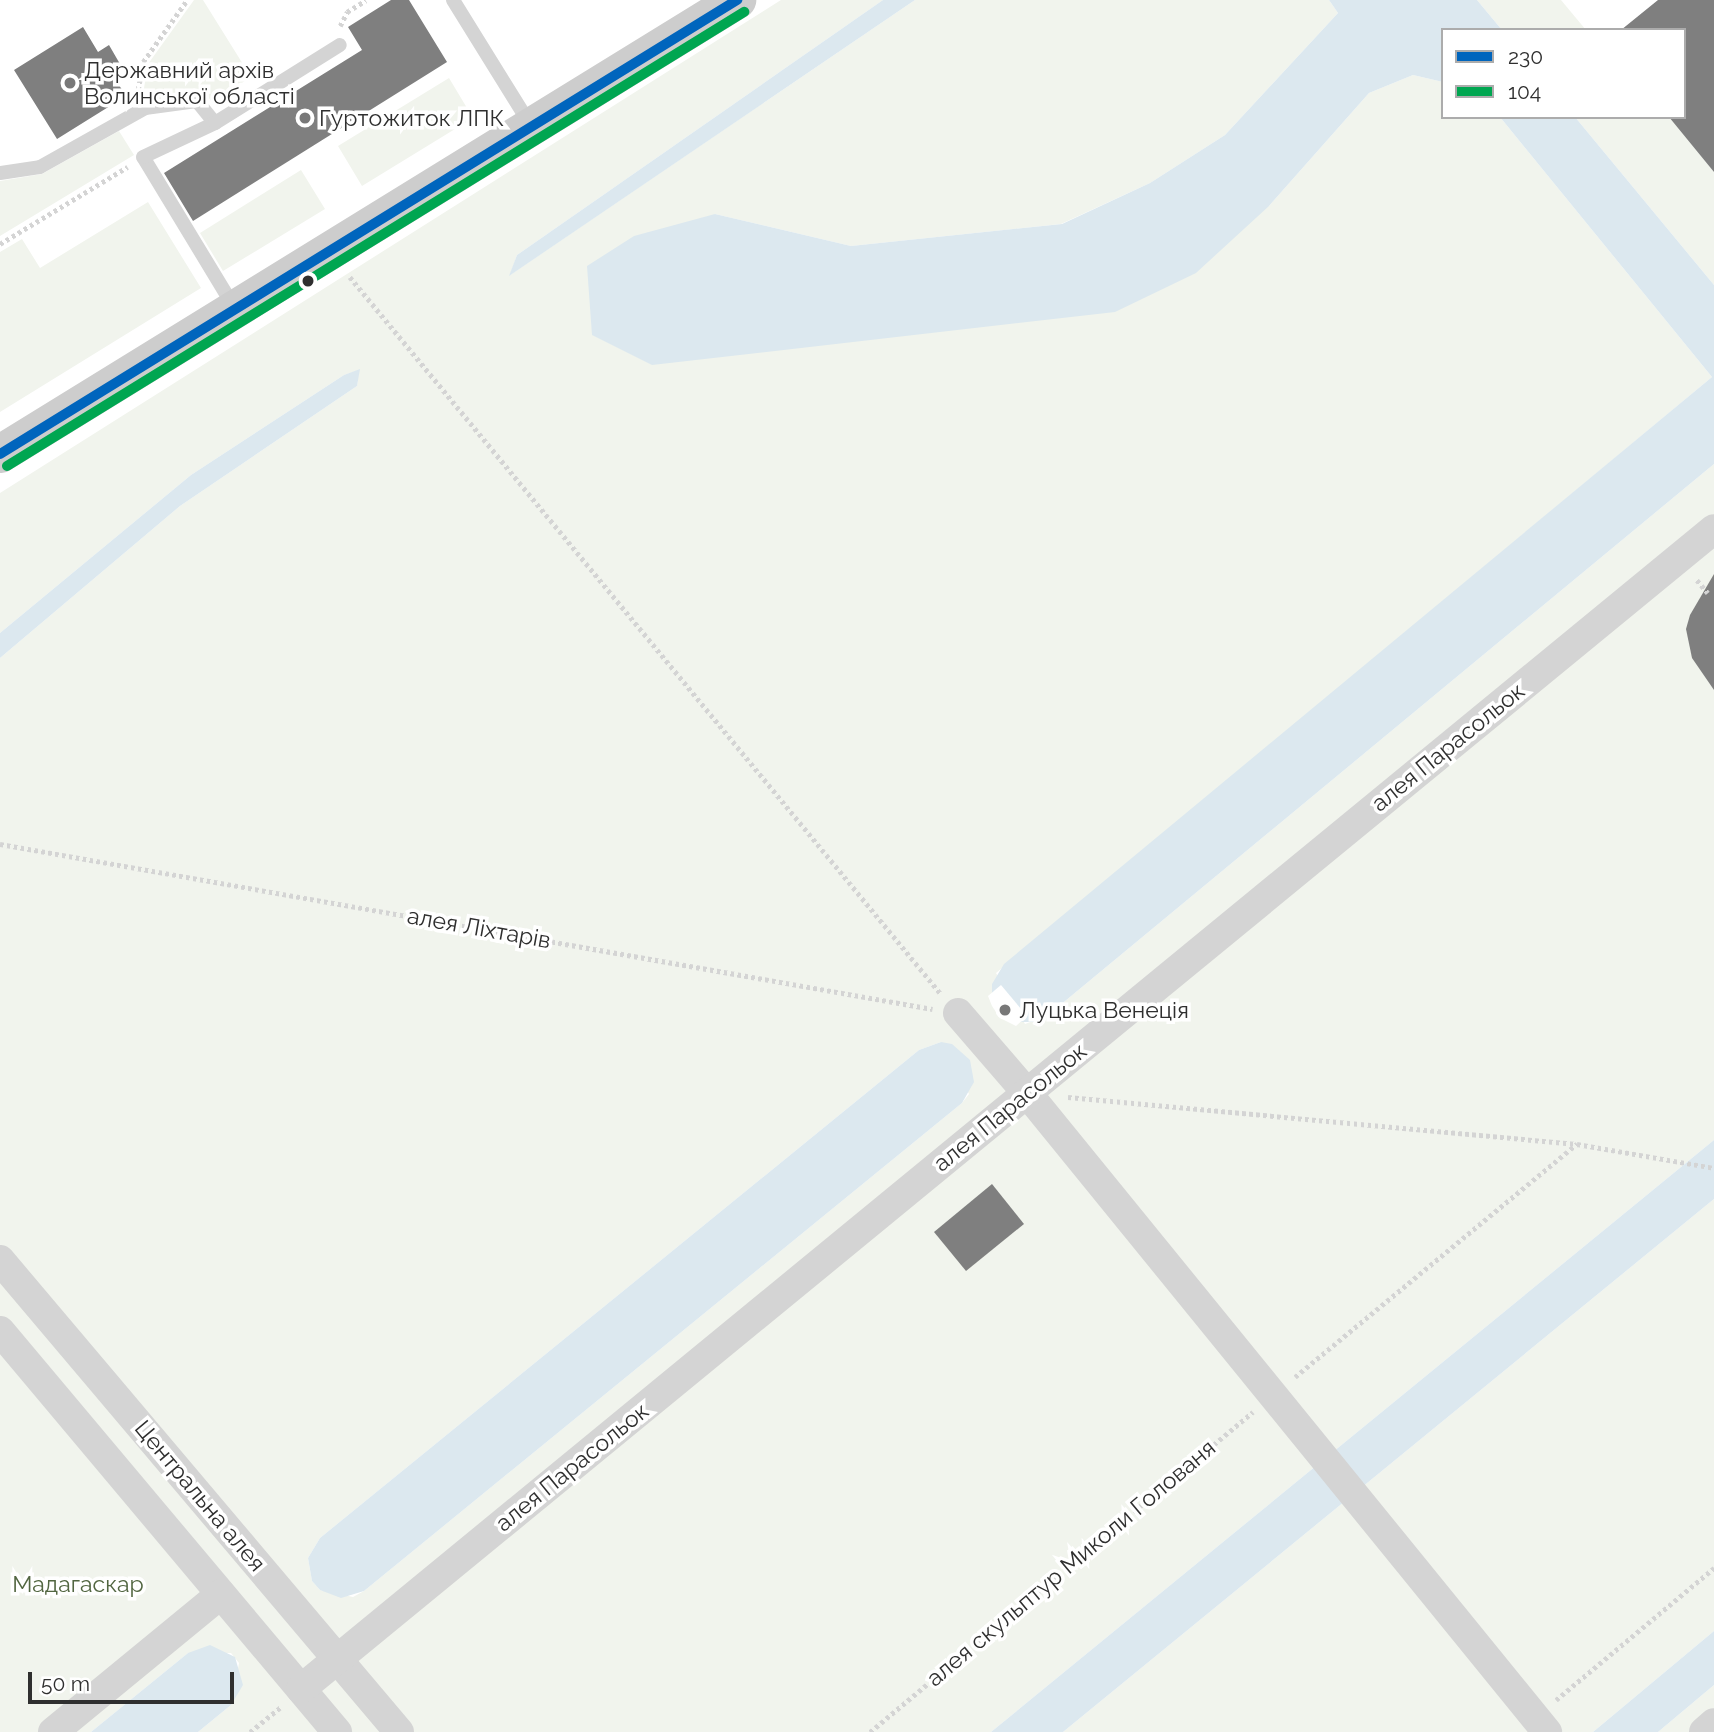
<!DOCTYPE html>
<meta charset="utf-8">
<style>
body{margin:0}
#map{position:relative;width:1714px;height:1732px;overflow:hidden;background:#fff;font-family:Raleway,sans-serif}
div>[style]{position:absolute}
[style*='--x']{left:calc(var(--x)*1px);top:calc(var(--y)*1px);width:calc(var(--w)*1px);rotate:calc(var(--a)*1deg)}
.green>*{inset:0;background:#f1f4ed}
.water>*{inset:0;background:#dce8ef}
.pier>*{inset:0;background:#fff}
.building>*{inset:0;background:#7f7f7f}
.path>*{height:4.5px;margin-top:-2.25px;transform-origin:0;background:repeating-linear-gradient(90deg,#d4d4d4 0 3.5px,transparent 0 7px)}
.lane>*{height:14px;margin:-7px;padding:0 7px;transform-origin:7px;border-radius:7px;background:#d4d4d4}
.street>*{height:30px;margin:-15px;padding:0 15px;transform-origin:15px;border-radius:15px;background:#d4d4d4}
.secondary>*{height:38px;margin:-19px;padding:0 19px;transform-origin:19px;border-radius:19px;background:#cdcdcd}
.bus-1>*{height:10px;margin:-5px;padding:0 5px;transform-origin:5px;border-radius:5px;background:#0065bd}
.bus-2>*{height:10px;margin:-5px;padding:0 5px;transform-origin:5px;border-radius:5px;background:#00a651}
.dots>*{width:19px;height:19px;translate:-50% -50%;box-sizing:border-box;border:4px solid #fff;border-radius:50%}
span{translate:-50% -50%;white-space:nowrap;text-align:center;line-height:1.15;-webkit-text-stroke:7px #fff;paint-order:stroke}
.poi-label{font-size:23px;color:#2f2f2f}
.left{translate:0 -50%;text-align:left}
.street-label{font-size:23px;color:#2f2f2f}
.park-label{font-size:23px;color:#526641}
.legend{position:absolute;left:1441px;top:28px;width:245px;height:91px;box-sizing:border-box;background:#fff;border:2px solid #acacac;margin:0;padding:9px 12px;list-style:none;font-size:21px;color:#2f2f2f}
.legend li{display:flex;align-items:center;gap:14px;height:35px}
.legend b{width:35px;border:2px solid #acacac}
.scale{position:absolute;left:28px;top:1672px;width:206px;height:32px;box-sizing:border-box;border:4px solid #2f2f2f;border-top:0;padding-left:9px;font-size:21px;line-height:24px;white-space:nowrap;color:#2f2f2f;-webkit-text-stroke:5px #fff;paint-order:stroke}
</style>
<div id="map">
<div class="green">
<div style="clip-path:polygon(194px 0,203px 0,251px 77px,212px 102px,205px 93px,148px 103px,143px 94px,148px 64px)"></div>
<div style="clip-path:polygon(evenodd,781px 0,883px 0,517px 255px,510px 275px,915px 0,1329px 0,1338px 13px,1225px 135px,1150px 183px,1061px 224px,851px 246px,715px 214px,592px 335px,1269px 206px,1369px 93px,1413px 75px,1443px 82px,1443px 117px,1500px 117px,1712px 377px,996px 973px,1025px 1024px,1047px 1016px,1714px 464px,1714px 1140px,991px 1732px,198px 1732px,231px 1705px,239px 1663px,231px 1653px,188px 1653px,91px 1732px,0 1732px,0 658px,180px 506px,357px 386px,359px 370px,344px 375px,191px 475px,0 633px,0 493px,781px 0,941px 1042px,969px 1094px,962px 1103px,364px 1591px,353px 1597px,320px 1590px,312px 1581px,308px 1558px,320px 1538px,919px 1050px,941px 1042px)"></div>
<div style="clip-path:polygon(1477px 0,1561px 0,1586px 30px,1502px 30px)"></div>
<div style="clip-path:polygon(449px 78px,473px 118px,362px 186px,338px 146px)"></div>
<div style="clip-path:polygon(1575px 117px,1670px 117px,1714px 172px,1714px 285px)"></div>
<div style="clip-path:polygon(119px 131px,134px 155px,0 236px,0 181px,42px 174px)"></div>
<div style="clip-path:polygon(301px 170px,325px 209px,223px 271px,200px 233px)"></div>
<div style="clip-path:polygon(148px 202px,201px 288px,0 412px,0 252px,22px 239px,40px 268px)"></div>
<div style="clip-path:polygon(1714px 1199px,1714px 1631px,1593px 1732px,1063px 1732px)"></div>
<div style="clip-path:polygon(1714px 1685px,1714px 1732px,1658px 1732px)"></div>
</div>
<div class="water">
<div style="clip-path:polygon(883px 0,915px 0,509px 276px,517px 255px)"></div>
<div style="clip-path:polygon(1329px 0,1477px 0,1502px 30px,1443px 30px,1443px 82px,1413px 75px,1369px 93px,1269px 206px,1196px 273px,1115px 312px,652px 365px,592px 335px,587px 266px,634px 236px,715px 214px,851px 246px,1062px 224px,1150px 183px,1225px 135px,1338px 13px)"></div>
<div style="clip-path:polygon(1500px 117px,1575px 117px,1714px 285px,1714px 464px,1047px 1016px,1037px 1022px,1013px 1022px,992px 996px,992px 984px,1004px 964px,1712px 377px)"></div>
<div style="clip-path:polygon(360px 369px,357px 386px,180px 506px,0 658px,0 633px,191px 475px,344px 375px)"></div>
<div style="clip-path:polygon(941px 1042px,952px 1044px,970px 1060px,974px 1082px,962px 1103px,364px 1591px,341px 1598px,320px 1590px,312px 1581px,308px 1558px,320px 1538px,919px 1050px)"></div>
<div style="clip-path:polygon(1714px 1140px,1714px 1199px,1063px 1732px,991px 1732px)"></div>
<div style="clip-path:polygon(1714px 1631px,1714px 1685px,1658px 1732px,1593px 1732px)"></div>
<div style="clip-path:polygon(210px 1645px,235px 1657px,243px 1685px,231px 1705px,198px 1732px,91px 1732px,188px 1653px)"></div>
</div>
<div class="pier">
<div style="clip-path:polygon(1001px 985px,1027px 1016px,1016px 1026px,1000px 1018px,992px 1006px,988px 996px)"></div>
</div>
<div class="building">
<div style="clip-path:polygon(391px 0,409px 0,447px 62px,193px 221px,164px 173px,362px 50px,348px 27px)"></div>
<div style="clip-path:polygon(1658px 0,1714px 0,1714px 172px,1669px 117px,1684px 117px,1684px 30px,1621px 30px)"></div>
<div style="clip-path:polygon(83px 27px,98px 52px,109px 45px,120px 64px,110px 71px,126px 96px,57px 139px,14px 70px)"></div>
<div style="clip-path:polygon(1714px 574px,1714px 690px,1692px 658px,1686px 629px,1690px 615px)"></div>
<div style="clip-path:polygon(992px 1184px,1024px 1224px,966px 1271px,934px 1232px)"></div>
</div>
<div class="path">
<div style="--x:340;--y:26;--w:16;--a:-63"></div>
<div style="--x:347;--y:12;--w:22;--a:-32"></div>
<div style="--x:138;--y:90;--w:28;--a:-80"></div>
<div style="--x:143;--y:62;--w:76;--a:-54.6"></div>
<div style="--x:0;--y:244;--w:149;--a:-31.2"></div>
<div style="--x:350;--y:277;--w:929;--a:50.5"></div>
<div style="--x:1697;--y:580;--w:17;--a:50"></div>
<div style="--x:0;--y:844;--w:947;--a:10.03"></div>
<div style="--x:1068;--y:1097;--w:511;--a:5.28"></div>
<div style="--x:1577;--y:1144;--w:139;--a:9.9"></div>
<div style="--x:1295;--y:1377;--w:366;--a:-39.6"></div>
<div style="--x:1556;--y:1700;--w:206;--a:-39.9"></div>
<div style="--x:250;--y:1732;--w:41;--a:-39.1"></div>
<div style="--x:870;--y:1732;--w:499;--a:-39.9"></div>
</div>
<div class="lane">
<div style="--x:453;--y:0;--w:148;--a:58.2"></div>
<div style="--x:0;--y:173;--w:40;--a:-8.5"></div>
<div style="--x:40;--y:167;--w:120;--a:-29.3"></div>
<div style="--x:145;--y:108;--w:52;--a:-7.7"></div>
<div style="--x:197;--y:101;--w:28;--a:51"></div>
<div style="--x:234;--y:307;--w:175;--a:-121.2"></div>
<div style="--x:143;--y:157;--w:80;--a:-25.3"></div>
<div style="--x:215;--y:123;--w:147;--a:-32"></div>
</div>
<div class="street">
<div style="--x:958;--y:1013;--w:106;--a:49.2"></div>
<div style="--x:1027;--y:1093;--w:824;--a:50.86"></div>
<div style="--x:0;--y:1260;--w:618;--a:49.79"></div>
<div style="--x:0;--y:1331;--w:524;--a:49.96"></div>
<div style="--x:301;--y:1689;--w:1828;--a:-39.38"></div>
<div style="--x:53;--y:1732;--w:217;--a:-39.4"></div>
<div style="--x:1704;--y:1732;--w:13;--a:-42"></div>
</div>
<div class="secondary">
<div style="--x:0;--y:454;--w:866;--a:-31.63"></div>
</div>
<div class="bus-1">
<div style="--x:0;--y:454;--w:866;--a:-31.63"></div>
</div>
<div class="bus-2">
<div style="--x:7;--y:466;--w:866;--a:-31.63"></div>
</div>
<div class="dots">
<div style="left:70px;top:83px;background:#787878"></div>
<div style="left:305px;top:118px;background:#787878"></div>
<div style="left:308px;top:281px;background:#2f2f2f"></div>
<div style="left:1005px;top:1010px;background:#787878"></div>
</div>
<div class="poi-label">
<span class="left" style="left:84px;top:83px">Державний архів<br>Волинської області</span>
<span class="left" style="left:319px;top:118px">Гуртожиток ЛПК</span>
<span class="left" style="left:1019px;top:1010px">Луцька Венеція</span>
</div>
<div class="street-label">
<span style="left:1448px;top:747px;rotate:-39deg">алея Парасольок</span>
<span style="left:479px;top:928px;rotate:10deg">алея Ліхтарів</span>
<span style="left:1010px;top:1107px;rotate:-39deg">алея Парасольок</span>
<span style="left:572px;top:1467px;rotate:-39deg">алея Парасольок</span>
<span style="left:200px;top:1496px;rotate:50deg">Центральна алея</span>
<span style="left:1071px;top:1563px;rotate:-40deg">алея скульптур Миколи Голованя</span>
</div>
<div class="park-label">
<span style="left:78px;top:1584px">Мадагаскар</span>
</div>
<ul class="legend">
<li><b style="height:9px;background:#0065bd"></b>230</li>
<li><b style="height:9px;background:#00a651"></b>104</li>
</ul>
<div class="scale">50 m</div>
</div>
